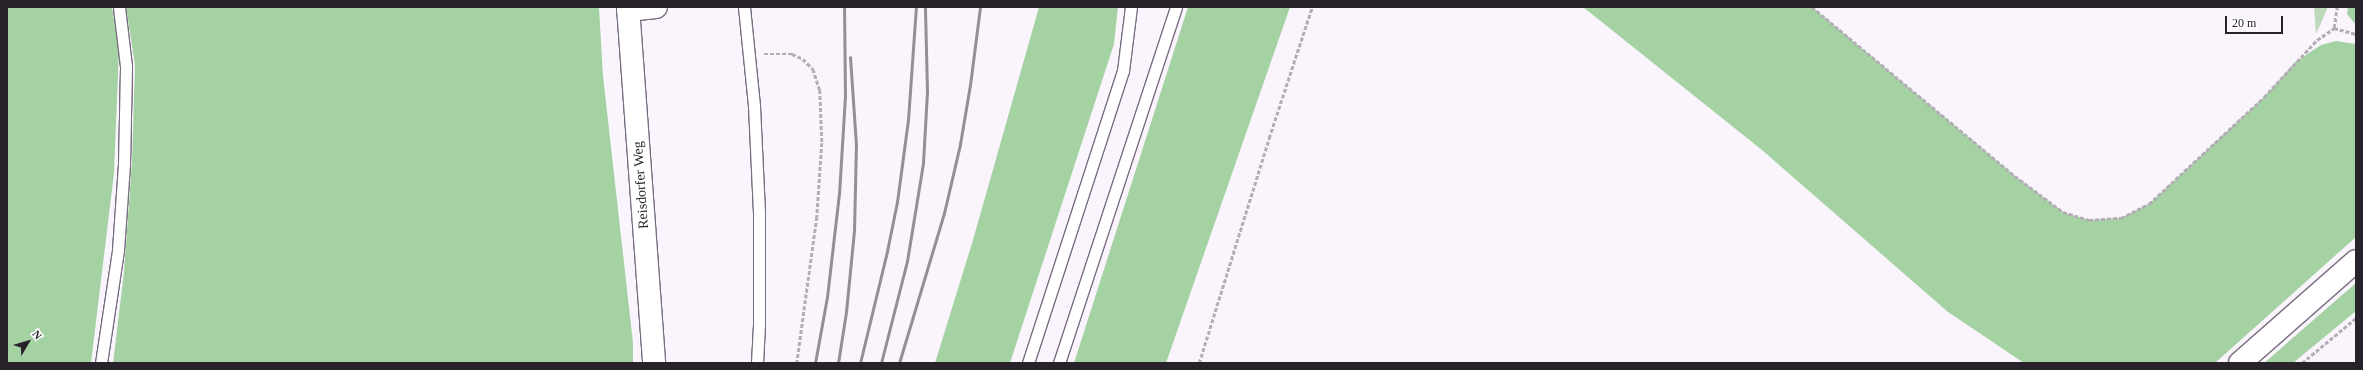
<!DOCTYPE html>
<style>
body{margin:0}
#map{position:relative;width:2363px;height:370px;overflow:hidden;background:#faf4fd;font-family:Georgia,serif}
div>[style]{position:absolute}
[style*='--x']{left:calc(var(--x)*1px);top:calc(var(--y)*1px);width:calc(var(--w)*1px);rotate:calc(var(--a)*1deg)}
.green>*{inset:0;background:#bdd8bb}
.forest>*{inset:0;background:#a5d2a2}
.path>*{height:2.5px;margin-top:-1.25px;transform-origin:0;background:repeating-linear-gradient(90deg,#b3adb6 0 4px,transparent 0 6px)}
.roads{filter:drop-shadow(1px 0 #796d80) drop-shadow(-1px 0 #796d80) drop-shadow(0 1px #796d80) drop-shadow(0 -1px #796d80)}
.lane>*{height:11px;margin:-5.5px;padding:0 5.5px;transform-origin:5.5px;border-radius:5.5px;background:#fff}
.street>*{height:22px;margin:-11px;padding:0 11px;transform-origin:11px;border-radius:11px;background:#fff}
.primary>*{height:22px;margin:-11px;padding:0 11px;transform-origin:11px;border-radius:11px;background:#fff}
.rail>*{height:3px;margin:-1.5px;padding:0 1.5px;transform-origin:1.5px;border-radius:1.5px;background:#948e97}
span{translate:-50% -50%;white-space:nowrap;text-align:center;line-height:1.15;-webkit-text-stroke:3px #fff;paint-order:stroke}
.street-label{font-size:14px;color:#28232b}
.frame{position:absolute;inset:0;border:8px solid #28232b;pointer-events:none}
.north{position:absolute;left:8px;top:322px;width:40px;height:40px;-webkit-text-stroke:3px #fff;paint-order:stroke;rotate:52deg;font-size:11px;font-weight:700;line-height:16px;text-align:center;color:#28232b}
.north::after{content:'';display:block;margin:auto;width:14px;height:18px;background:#28232b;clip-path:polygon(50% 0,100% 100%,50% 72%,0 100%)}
.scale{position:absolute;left:2225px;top:16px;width:58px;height:18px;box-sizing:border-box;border:2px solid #28232b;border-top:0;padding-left:5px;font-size:12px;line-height:14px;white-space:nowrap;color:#28232b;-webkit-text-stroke:3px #fff;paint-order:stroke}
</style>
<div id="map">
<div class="green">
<div style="clip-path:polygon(2314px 7px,2328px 7px,2316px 34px)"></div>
</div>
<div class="forest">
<div style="clip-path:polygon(7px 7px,112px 7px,119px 51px,114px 173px,91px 363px,7px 363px)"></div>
<div style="clip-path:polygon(126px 7px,599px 7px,603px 76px,633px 343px,633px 363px,113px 363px,124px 272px,132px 161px,135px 65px)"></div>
<div style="clip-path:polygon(1039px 7px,1118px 7px,1114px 44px,1010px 363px,935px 363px,973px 240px)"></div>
<div style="clip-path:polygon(1188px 7px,1290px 7px,1166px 363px,1074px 363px)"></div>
<div style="clip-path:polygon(1583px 7px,1812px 7px,2015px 176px,2063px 212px,2089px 220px,2121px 218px,2149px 204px,2264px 97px,2295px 62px,2321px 45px,2336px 41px,2356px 44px,2356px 237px,2215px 363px,2024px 363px,1948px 312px,1762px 150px)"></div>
<div style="clip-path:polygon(2348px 7px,2356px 7px,2356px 25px,2347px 14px)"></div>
<div style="clip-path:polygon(2356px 283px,2356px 311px,2293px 363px,2264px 363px)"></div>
</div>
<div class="path">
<div style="--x:1812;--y:7;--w:264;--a:39.8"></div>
<div style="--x:2015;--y:176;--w:60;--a:36.9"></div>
<div style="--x:2063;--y:212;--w:27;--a:17"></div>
<div style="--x:2089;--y:220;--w:32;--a:-4"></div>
<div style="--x:2121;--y:218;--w:31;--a:-27"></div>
<div style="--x:2149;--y:204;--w:157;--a:-42.9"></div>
<div style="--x:2264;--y:97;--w:78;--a:-47.1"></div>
<div style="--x:2317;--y:40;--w:21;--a:-35"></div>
<div style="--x:2334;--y:28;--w:23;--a:15"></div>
<div style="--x:2334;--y:28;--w:21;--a:-82"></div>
<div style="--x:764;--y:54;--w:28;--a:0"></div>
<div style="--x:792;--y:54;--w:12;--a:24"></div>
<div style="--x:803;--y:59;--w:14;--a:45"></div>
<div style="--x:813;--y:69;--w:22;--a:72"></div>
<div style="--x:820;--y:90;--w:53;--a:87.8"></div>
<div style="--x:822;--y:143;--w:74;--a:93.9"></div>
<div style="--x:817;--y:217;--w:147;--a:97.8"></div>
<div style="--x:1199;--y:363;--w:236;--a:-72.7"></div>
<div style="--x:1269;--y:138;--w:138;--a:-71.8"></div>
<div style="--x:2302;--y:363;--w:70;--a:-39.8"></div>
</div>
<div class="roads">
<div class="lane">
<div style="--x:744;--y:7;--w:100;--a:84.2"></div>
<div style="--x:754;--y:106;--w:108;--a:87.3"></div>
<div style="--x:759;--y:214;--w:111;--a:90"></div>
<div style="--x:759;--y:325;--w:38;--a:93"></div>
<div style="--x:101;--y:363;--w:114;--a:-81.4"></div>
<div style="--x:118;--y:250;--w:86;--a:-86"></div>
<div style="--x:124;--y:164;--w:98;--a:-88.8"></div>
<div style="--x:126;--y:66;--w:59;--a:-96.8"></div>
<div style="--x:1028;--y:363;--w:307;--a:-72"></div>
<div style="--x:1123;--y:71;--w:64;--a:-82.9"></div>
<div style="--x:1059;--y:363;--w:375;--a:-71.8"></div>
</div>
<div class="street">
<div style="--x:628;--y:7;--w:357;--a:85.8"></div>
<div style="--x:628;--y:10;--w:28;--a:-6"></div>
</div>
<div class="primary">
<div style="--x:2240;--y:363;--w:154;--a:-41.3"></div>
</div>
</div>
<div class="rail">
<div style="--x:815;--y:363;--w:67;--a:-79.7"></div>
<div style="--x:827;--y:297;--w:104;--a:-83.4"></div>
<div style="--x:839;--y:194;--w:97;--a:-86.5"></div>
<div style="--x:845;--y:97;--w:90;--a:-90.6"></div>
<div style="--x:838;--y:363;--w:52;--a:-81.1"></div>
<div style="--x:846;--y:312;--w:81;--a:-84.4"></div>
<div style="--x:854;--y:231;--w:86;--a:-88.7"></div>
<div style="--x:856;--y:145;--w:88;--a:-93.9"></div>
<div style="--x:860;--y:363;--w:115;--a:-76.4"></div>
<div style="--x:887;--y:251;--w:50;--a:-78.5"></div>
<div style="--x:897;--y:202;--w:83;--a:-82.4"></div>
<div style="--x:908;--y:120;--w:113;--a:-86"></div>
<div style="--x:881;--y:363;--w:105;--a:-75.7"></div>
<div style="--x:907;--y:261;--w:99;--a:-80.7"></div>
<div style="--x:923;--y:163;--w:72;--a:-86.8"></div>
<div style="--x:927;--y:91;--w:84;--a:-91.4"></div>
<div style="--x:899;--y:363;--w:157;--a:-73.3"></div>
<div style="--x:944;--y:213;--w:71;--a:-76.9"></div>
<div style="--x:960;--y:144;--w:60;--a:-80.4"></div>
<div style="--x:970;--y:85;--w:79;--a:-82.7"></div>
</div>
<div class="street-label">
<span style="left:641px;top:185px;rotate:-94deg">Reisdorfer Weg</span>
</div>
<div class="frame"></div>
<div class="north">N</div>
<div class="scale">20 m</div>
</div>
